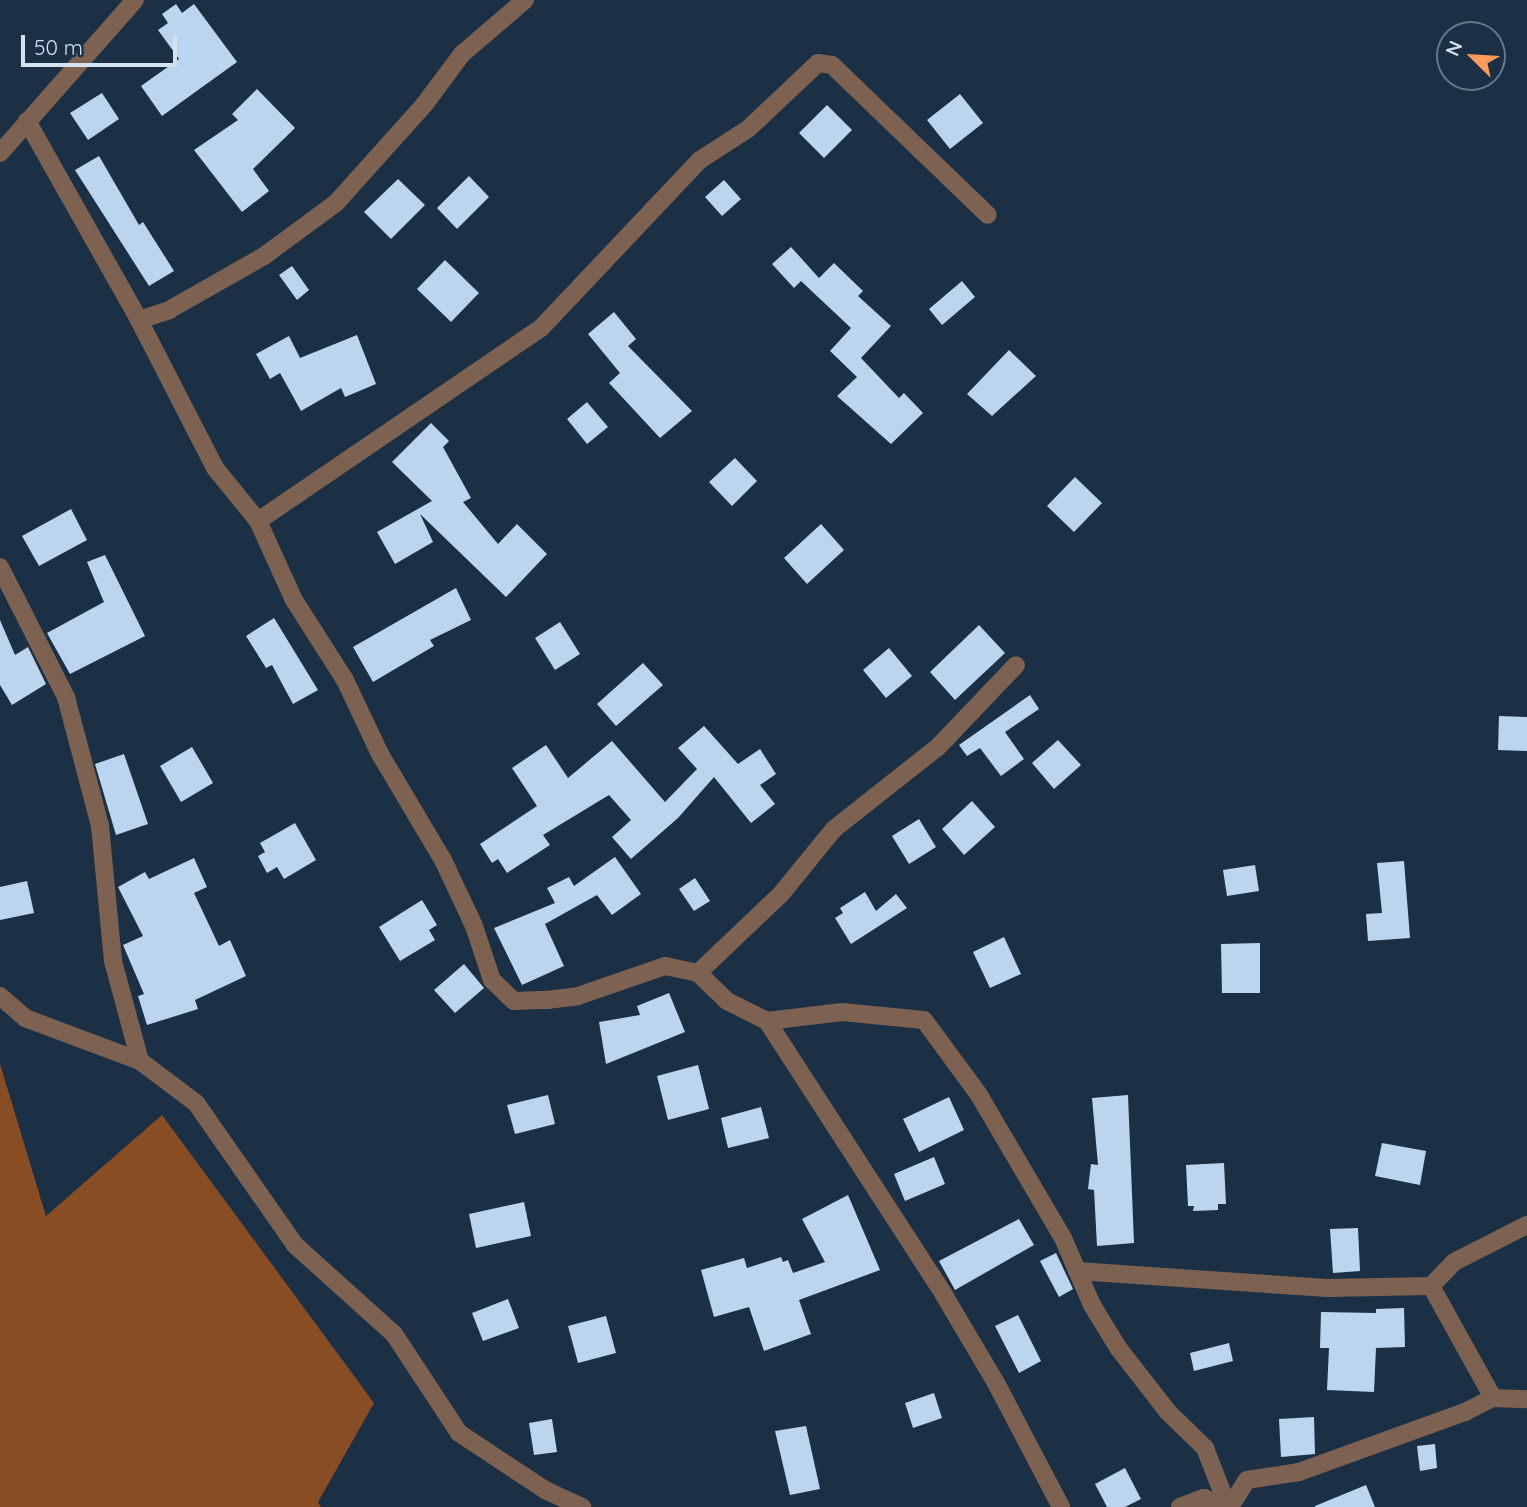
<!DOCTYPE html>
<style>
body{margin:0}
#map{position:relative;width:1527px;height:1507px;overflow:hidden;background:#1b3044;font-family:Quicksand,sans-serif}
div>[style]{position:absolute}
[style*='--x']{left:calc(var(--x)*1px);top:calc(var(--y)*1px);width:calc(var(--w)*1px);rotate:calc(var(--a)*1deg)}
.forest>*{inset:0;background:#894d24}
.building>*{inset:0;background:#bbd5ef}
.street>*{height:18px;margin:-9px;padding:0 9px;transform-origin:9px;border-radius:9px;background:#7e6251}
span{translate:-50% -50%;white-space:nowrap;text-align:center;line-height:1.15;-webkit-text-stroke:7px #1b3044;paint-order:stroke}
.north{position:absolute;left:1436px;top:21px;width:70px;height:70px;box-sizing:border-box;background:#1b3044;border:2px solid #657788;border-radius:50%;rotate:294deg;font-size:19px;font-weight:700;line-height:28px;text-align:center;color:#d4e1ef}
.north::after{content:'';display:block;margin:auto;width:24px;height:32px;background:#ff9b5a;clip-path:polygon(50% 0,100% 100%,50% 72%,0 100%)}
.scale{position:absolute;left:21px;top:35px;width:156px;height:32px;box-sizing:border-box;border:4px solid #d4e1ef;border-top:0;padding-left:9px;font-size:21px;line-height:24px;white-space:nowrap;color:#d4e1ef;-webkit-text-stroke:5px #1b3044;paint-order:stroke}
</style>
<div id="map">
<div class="forest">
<div style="clip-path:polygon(0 1064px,46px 1216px,162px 1115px,374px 1403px,318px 1502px,321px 1507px,0 1507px)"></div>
</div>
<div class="building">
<div style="clip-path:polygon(176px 4px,182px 13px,194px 4px,237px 62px,162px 116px,141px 86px,179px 59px,158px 30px,168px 23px,162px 14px)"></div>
<div style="clip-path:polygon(257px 89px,295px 128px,253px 169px,269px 191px,242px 212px,194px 150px,238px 120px,232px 114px)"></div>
<div style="clip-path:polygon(102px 93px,119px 119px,88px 140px,70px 113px)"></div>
<div style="clip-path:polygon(960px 94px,983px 123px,950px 149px,927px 120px)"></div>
<div style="clip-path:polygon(827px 105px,852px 130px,824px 158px,799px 133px)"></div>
<div style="clip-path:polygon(99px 156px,139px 225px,143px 222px,174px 271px,149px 286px,75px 170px)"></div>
<div style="clip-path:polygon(469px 176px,489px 197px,457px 229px,437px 208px)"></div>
<div style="clip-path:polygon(398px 179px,425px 205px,391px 239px,364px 212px)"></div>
<div style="clip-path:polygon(724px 180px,741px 199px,722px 216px,705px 197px)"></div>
<div style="clip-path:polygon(791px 247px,819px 278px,834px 263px,863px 291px,858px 296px,891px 326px,861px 358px,899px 398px,904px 393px,923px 413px,891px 444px,837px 396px,857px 377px,830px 351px,851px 328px,801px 281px,794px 288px,772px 264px)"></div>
<div style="clip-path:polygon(445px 260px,479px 293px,451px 322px,417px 289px)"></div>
<div style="clip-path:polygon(292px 266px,309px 290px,297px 300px,279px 275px)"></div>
<div style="clip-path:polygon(962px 281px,975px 297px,942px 325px,929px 309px)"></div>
<div style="clip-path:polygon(614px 312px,636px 339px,628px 346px,692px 411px,660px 438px,609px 383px,620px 373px,588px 334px)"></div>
<div style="clip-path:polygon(357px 335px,376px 384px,345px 397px,341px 388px,301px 411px,280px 373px,270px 379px,256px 354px,289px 336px,300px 358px)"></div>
<div style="clip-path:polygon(1009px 350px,1036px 376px,992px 416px,967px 394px)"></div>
<div style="clip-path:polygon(587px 402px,608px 427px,587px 444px,567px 419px)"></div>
<div style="clip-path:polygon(431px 423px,449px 441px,443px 447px,471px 498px,463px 502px,498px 544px,517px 524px,547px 554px,506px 597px,420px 514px,433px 542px,395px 564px,377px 532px,432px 501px,392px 462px)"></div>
<div style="clip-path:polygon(735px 458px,757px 481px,732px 506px,709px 482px)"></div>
<div style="clip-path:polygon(1075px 477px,1102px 503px,1074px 532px,1047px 506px)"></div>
<div style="clip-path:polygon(71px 509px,87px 540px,39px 566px,22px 536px)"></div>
<div style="clip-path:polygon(821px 524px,844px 550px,807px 584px,784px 558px)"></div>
<div style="clip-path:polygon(105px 555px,145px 636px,70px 674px,47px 633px,104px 602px,87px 562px)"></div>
<div style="clip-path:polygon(456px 588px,471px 620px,430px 640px,434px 646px,373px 682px,353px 647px)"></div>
<div style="clip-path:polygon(274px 618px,318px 690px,293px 704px,272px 665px,266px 668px,246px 636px)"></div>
<div style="clip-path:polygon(0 620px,15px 655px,28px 647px,46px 684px,12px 705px,0 685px)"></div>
<div style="clip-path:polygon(560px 622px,580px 654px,555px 670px,535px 638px)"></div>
<div style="clip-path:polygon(979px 625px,1005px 653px,955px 700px,930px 672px)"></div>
<div style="clip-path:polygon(889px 648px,912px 676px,886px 698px,863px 670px)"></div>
<div style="clip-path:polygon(643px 663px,663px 685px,616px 726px,597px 704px)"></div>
<div style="clip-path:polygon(1030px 695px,1039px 709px,1005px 732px,1024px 759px,1001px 776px,980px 748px,967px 756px,959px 745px)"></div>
<div style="clip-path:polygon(1499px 716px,1527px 717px,1527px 751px,1498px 750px)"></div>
<div style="clip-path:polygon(704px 726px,738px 764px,760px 749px,776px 774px,760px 785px,775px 804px,751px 823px,714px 777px,678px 818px,631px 859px,612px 837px,631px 820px,609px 795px,543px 835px,550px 845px,507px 873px,498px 859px,492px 863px,480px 844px,537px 806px,512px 768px,546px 745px,568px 778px,612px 741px,665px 802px,697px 769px,678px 748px)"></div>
<div style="clip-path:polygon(1058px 740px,1081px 765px,1054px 789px,1032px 763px)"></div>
<div style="clip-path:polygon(192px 747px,213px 783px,181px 802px,160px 766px)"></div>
<div style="clip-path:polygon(124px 754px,148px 824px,116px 835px,95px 764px)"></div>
<div style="clip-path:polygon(972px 801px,995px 827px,964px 855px,942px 829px)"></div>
<div style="clip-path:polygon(919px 819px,936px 847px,909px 864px,892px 836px)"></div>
<div style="clip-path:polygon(295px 823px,316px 860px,284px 879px,277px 867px,267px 873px,258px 856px,265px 852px,260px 843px)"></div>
<div style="clip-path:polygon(615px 857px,641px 894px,612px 915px,597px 895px,545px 924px,564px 966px,522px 985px,494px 928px,555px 903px,547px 888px,569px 877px,574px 886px)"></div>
<div style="clip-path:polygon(194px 858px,207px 887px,194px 893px,219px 946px,230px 940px,246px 976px,195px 1000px,198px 1009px,147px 1025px,138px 996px,144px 994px,123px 945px,143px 936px,118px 887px,145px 872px,149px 879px)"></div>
<div style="clip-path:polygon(1404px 861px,1410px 938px,1368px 941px,1366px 914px,1382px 913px,1377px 863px)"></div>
<div style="clip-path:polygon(1255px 865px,1259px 891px,1227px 896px,1223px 870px)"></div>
<div style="clip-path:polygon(695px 878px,710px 901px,694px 911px,679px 889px)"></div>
<div style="clip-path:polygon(27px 881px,34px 913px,0 920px,0 887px)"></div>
<div style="clip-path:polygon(865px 892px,876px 911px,896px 894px,907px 908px,851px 944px,835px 918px,843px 913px,840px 908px)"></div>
<div style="clip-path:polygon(422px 900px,437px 925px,429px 930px,435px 940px,400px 961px,379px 927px)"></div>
<div style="clip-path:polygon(1004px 937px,1021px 974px,990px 988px,973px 952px)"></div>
<div style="clip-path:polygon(1260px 943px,1260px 993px,1222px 993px,1221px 944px)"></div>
<div style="clip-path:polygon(464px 964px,484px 988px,455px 1013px,434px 990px)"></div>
<div style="clip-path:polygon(669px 993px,685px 1032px,606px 1064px,599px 1022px,640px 1015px,637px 1006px)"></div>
<div style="clip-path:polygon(698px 1065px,709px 1109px,668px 1120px,657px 1076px)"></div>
<div style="clip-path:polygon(548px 1095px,555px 1124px,515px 1134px,507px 1105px)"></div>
<div style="clip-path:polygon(1128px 1095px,1134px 1243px,1097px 1246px,1094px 1190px,1088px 1189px,1091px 1164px,1098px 1165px,1092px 1098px)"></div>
<div style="clip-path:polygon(949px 1097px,964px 1130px,919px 1152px,903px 1119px)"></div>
<div style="clip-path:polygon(761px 1107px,769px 1138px,728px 1148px,721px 1118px)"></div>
<div style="clip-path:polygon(1382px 1143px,1426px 1151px,1420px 1185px,1375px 1176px)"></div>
<div style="clip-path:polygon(934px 1157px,945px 1184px,905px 1201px,894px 1174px)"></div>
<div style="clip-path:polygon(1224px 1163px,1226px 1204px,1218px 1204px,1218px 1210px,1193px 1211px,1194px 1206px,1188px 1206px,1186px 1165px)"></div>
<div style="clip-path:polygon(848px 1195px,880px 1270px,799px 1300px,811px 1334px,764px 1351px,749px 1307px,714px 1317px,701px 1270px,744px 1258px,747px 1268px,781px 1257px,783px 1262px,788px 1260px,793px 1273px,825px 1262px,802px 1219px)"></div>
<div style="clip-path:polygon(524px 1202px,531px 1236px,476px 1248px,469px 1214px)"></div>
<div style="clip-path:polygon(1019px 1219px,1034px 1245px,955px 1290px,939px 1261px)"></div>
<div style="clip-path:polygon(1358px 1228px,1360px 1271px,1333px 1273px,1330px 1229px)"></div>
<div style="clip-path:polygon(1056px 1253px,1073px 1289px,1059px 1297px,1040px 1261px)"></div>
<div style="clip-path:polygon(508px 1299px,519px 1328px,483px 1341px,472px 1313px)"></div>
<div style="clip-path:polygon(1404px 1308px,1405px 1347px,1376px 1348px,1374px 1392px,1327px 1390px,1329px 1348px,1320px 1348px,1321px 1312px,1376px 1313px,1376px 1309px)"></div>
<div style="clip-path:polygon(1018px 1315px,1041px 1361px,1019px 1373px,995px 1326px)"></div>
<div style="clip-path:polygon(606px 1316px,616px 1353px,578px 1363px,568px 1326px)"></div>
<div style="clip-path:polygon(1229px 1343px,1233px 1361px,1194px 1371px,1190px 1353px)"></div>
<div style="clip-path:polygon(934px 1393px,942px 1418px,913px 1428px,905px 1403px)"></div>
<div style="clip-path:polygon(1314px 1417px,1315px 1454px,1281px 1457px,1279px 1419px)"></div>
<div style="clip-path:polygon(552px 1419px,557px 1452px,534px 1455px,529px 1423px)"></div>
<div style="clip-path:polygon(806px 1426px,820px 1489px,790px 1495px,775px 1431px)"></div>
<div style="clip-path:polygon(1435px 1444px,1437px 1468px,1420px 1471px,1417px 1446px)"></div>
<div style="clip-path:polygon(1125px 1468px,1141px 1499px,1125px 1507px,1107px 1507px,1095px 1484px)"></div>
<div style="clip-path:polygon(1366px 1485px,1375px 1507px,1315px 1507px,1315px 1506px)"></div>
</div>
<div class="street">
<div style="--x:27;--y:121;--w:228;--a:60.6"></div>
<div style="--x:139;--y:320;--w:32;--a:-18"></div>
<div style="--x:169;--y:310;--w:109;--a:-29.6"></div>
<div style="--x:264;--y:256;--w:89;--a:-36.4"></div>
<div style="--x:336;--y:203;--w:132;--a:-48.1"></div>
<div style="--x:424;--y:105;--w:64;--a:-53.3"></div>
<div style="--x:462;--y:54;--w:83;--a:-40.6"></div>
<div style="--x:0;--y:153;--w:204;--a:-48.6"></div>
<div style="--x:139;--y:320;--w:166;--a:62.8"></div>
<div style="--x:215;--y:468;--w:68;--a:50.9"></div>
<div style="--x:258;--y:521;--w:87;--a:65.5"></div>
<div style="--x:294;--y:600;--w:95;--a:57.5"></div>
<div style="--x:345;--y:680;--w:82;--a:64.7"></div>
<div style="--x:380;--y:754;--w:123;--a:59.3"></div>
<div style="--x:443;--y:860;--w:73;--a:64.8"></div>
<div style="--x:474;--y:926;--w:57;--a:71.6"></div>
<div style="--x:492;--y:980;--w:30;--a:44"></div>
<div style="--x:514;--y:1001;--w:33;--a:-2"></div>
<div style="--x:547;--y:1000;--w:31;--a:-7"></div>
<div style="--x:578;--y:996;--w:92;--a:-19"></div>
<div style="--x:665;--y:966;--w:34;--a:12"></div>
<div style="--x:698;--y:973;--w:40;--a:44"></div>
<div style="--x:727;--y:1001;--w:45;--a:26.6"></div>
<div style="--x:767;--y:1021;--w:326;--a:57.1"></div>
<div style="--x:944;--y:1295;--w:102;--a:59.4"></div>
<div style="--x:996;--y:1383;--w:140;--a:62.3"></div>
<div style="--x:258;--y:521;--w:343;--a:-34.3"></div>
<div style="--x:541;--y:328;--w:231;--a:-46.6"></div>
<div style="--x:700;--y:160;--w:57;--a:-32.9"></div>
<div style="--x:748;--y:129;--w:96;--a:-43.3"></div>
<div style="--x:818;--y:63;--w:14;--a:8"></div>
<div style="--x:832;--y:65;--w:216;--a:43.9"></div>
<div style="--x:0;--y:567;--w:146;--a:63.1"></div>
<div style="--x:66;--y:697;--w:133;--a:75.2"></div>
<div style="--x:100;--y:826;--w:136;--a:84.5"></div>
<div style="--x:113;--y:961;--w:104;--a:74.9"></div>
<div style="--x:698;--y:973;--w:115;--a:-43.6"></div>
<div style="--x:781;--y:894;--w:84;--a:-50.8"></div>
<div style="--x:834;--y:829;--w:132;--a:-38.3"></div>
<div style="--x:938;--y:747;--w:113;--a:-46.4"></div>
<div style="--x:0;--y:996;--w:33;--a:41"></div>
<div style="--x:25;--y:1018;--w:123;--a:20.5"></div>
<div style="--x:140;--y:1061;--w:70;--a:36.9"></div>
<div style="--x:196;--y:1103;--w:173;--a:55.1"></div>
<div style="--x:295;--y:1245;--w:133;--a:42"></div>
<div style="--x:394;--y:1334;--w:118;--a:56.7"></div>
<div style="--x:459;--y:1433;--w:103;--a:33.5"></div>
<div style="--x:545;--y:1490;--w:41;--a:24.7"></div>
<div style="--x:767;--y:1021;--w:76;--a:-6.8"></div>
<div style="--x:842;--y:1012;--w:82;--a:5.6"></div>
<div style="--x:924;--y:1020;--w:93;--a:53.7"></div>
<div style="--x:979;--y:1095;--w:166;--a:59.6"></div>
<div style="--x:1063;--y:1238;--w:73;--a:66.6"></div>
<div style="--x:1092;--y:1305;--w:52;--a:58.5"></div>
<div style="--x:1119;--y:1349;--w:80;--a:52.1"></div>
<div style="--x:1168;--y:1412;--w:52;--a:44.2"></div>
<div style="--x:1205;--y:1448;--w:63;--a:68.7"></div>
<div style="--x:1077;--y:1271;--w:251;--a:3.9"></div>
<div style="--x:1327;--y:1288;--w:104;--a:-1.1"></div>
<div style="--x:1431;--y:1286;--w:33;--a:-46"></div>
<div style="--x:1454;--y:1262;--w:82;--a:-26.9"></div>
<div style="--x:1431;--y:1286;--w:128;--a:61"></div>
<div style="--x:1180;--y:1507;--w:26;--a:-21"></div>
<div style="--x:1204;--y:1498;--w:22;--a:24"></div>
<div style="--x:1230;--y:1507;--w:32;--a:-58"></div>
<div style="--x:1247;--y:1480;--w:53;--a:-8.7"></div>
<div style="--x:1299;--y:1472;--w:177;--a:-19.9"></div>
<div style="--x:1465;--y:1412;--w:31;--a:-27"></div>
<div style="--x:1493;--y:1398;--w:34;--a:2"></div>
</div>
<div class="north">N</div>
<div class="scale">50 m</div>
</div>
